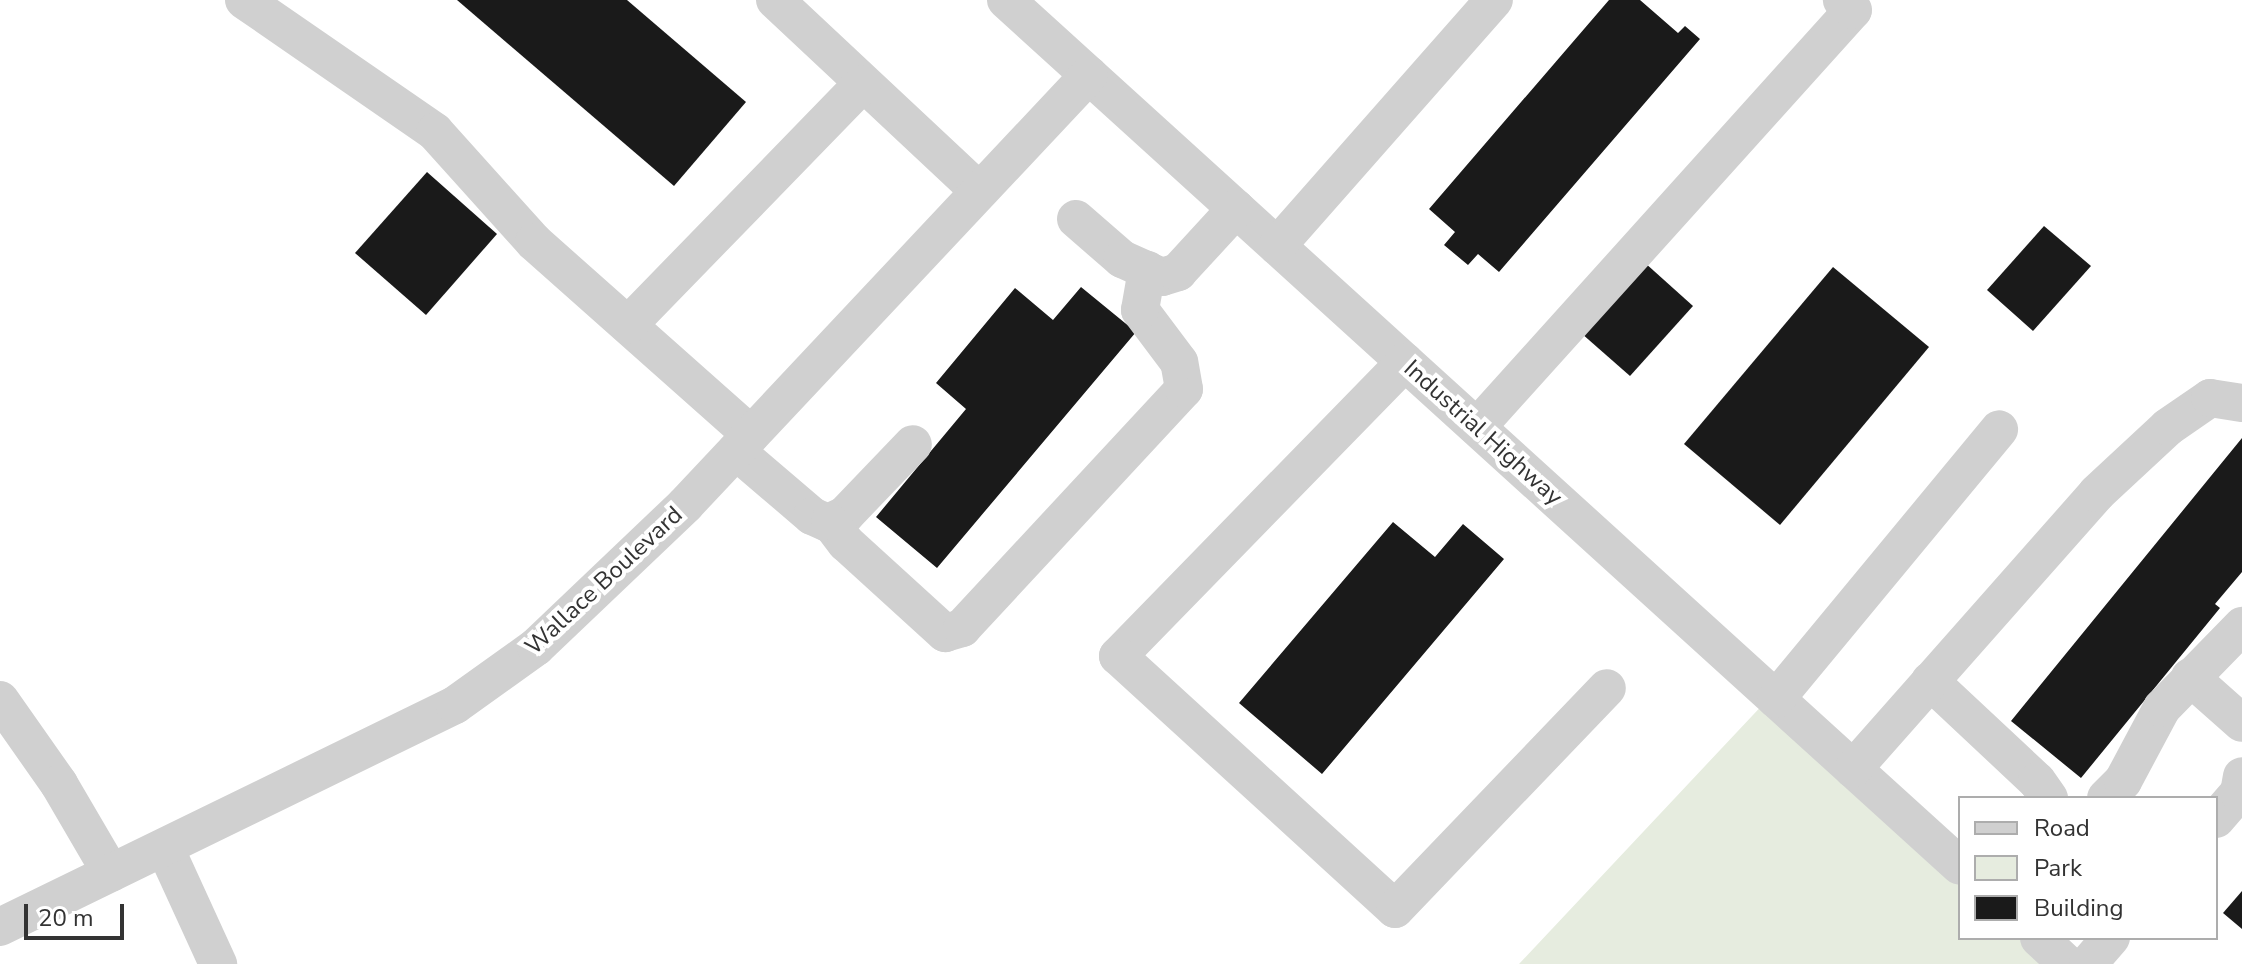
<!DOCTYPE html>
<style>
body{margin:0}
#map{position:relative;width:2242px;height:964px;overflow:hidden;background:#fff;font-family:"Nunito Sans",sans-serif}
div>[style]{position:absolute}
[style*='--x']{left:calc(var(--x)*1px);top:calc(var(--y)*1px);width:calc(var(--w)*1px);rotate:calc(var(--a)*1deg)}
.green>*{inset:0;background:#e6ecdf}
.building>*{inset:0;background:#1a1a1a}
.minor>*{height:38px;margin:-19px;padding:0 19px;transform-origin:19px;border-radius:19px;background:#d0d0d0}
span{translate:-50% -50%;white-space:nowrap;text-align:center;line-height:1.15;-webkit-text-stroke:8px #fff;paint-order:stroke}
.street-label{font-size:24px;color:#333}
.legend{position:absolute;left:1958px;top:796px;width:260px;height:144px;box-sizing:border-box;background:#fff;border:2px solid #adadad;margin:0;padding:10px 14px;list-style:none;font-size:24px;color:#333}
.legend li{display:flex;align-items:center;gap:16px;height:40px}
.legend b{width:40px;border:2px solid #adadad}
.scale{position:absolute;left:24px;top:904px;width:100px;height:36px;box-sizing:border-box;border:4px solid #333;border-top:0;padding-left:10px;font-size:24px;line-height:28px;white-space:nowrap;color:#333;-webkit-text-stroke:6px #fff;paint-order:stroke}
</style>
<div id="map">
<div class="green">
<div style="clip-path:polygon(1783px 683px,1960px 843px,1960px 938px,2065px 938px,2094px 964px,1519px 964px)"></div>
</div>
<div class="building">
<div style="clip-path:polygon(457px 0,627px 0,746px 102px,674px 186px)"></div>
<div style="clip-path:polygon(1609px 0,1640px 0,1678px 33px,1685px 26px,1700px 39px,1499px 272px,1478px 254px,1468px 265px,1444px 245px,1455px 232px,1429px 209px)"></div>
<div style="clip-path:polygon(427px 172px,497px 234px,426px 315px,355px 253px)"></div>
<div style="clip-path:polygon(2044px 226px,2091px 266px,2033px 331px,1987px 290px)"></div>
<div style="clip-path:polygon(1644px 262px,1693px 306px,1630px 376px,1581px 333px)"></div>
<div style="clip-path:polygon(1833px 267px,1929px 347px,1780px 525px,1684px 444px)"></div>
<div style="clip-path:polygon(1081px 287px,1136px 332px,937px 568px,876px 517px,966px 409px,936px 383px,1015px 288px,1053px 320px)"></div>
<div style="clip-path:polygon(2242px 438px,2242px 572px,2215px 604px,2220px 608px,2081px 778px,2011px 721px)"></div>
<div style="clip-path:polygon(1393px 522px,1435px 557px,1463px 524px,1504px 559px,1322px 774px,1239px 703px)"></div>
<div style="clip-path:polygon(2242px 891px,2242px 929px,2223px 913px)"></div>
</div>
<div class="minor">
<div style="--x:244;--y:0;--w:232;--a:34.6"></div>
<div style="--x:435;--y:132;--w:148;--a:48"></div>
<div style="--x:534;--y:242;--w:290;--a:41.6"></div>
<div style="--x:775;--y:0;--w:279;--a:43.1"></div>
<div style="--x:1006;--y:0;--w:1288;--a:42.23"></div>
<div style="--x:1076;--y:219;--w:61;--a:41"></div>
<div style="--x:1122;--y:259;--w:44;--a:24.2"></div>
<div style="--x:1162;--y:277;--w:17;--a:-17"></div>
<div style="--x:1178;--y:272;--w:86;--a:-47.4"></div>
<div style="--x:1277;--y:246;--w:328;--a:-48.6"></div>
<div style="--x:628;--y:325;--w:336;--a:-45.8"></div>
<div style="--x:1405;--y:362;--w:411;--a:134.3"></div>
<div style="--x:1118;--y:656;--w:375;--a:42.4"></div>
<div style="--x:1395;--y:909;--w:306;--a:-46.2"></div>
<div style="--x:1477;--y:427;--w:561;--a:-47.96"></div>
<div style="--x:1853;--y:10;--w:15;--a:-138"></div>
<div style="--x:736;--y:451;--w:100;--a:40.5"></div>
<div style="--x:812;--y:516;--w:17;--a:24"></div>
<div style="--x:828;--y:523;--w:19;--a:-25"></div>
<div style="--x:845;--y:515;--w:98;--a:-46.2"></div>
<div style="--x:830;--y:522;--w:26;--a:53"></div>
<div style="--x:846;--y:543;--w:134;--a:42.3"></div>
<div style="--x:945;--y:633;--w:18;--a:-16"></div>
<div style="--x:962;--y:628;--w:326;--a:-47.1"></div>
<div style="--x:1184;--y:389;--w:27;--a:-100"></div>
<div style="--x:1179;--y:362;--w:65;--a:-126.9"></div>
<div style="--x:1140;--y:310;--w:41;--a:-80.1"></div>
<div style="--x:2190;--y:677;--w:69;--a:41.5"></div>
<div style="--x:1930;--y:681;--w:146;--a:43.1"></div>
<div style="--x:2037;--y:781;--w:21;--a:55"></div>
<div style="--x:1776;--y:699;--w:350;--a:-50.4"></div>
<div style="--x:0;--y:700;--w:103;--a:54.9"></div>
<div style="--x:59;--y:784;--w:103;--a:59.7"></div>
<div style="--x:1853;--y:769;--w:368;--a:-48.5"></div>
<div style="--x:2097;--y:493;--w:97;--a:-42.9"></div>
<div style="--x:2168;--y:427;--w:51;--a:-34.6"></div>
<div style="--x:2210;--y:398;--w:32;--a:9"></div>
<div style="--x:2106;--y:798;--w:24;--a:-45"></div>
<div style="--x:2123;--y:781;--w:83;--a:-61.9"></div>
<div style="--x:2162;--y:708;--w:115;--a:-45.7"></div>
<div style="--x:2216;--y:819;--w:35;--a:-49"></div>
<div style="--x:2239;--y:793;--w:17;--a:-80"></div>
<div style="--x:165;--y:848;--w:128;--a:65.4"></div>
<div style="--x:0;--y:927;--w:506;--a:-26.01"></div>
<div style="--x:455;--y:705;--w:100;--a:-35.6"></div>
<div style="--x:536;--y:647;--w:206;--a:-43.6"></div>
<div style="--x:685;--y:505;--w:590;--a:-46.79"></div>
<div style="--x:2039;--y:938;--w:38;--a:43"></div>
<div style="--x:2088;--y:964;--w:35;--a:-49"></div>
</div>
<div class="street-label">
<span style="left:1483px;top:433px;rotate:42deg">Industrial Highway</span>
<span style="left:604px;top:581px;rotate:-43deg">Wallace Boulevard</span>
</div>
<ul class="legend">
<li><b style="height:10px;background:#d0d0d0"></b>Road</li>
<li><b style="height:22px;background:#e6ecdf"></b>Park</li>
<li><b style="height:22px;background:#1a1a1a"></b>Building</li>
</ul>
<div class="scale">20 m</div>
</div>
